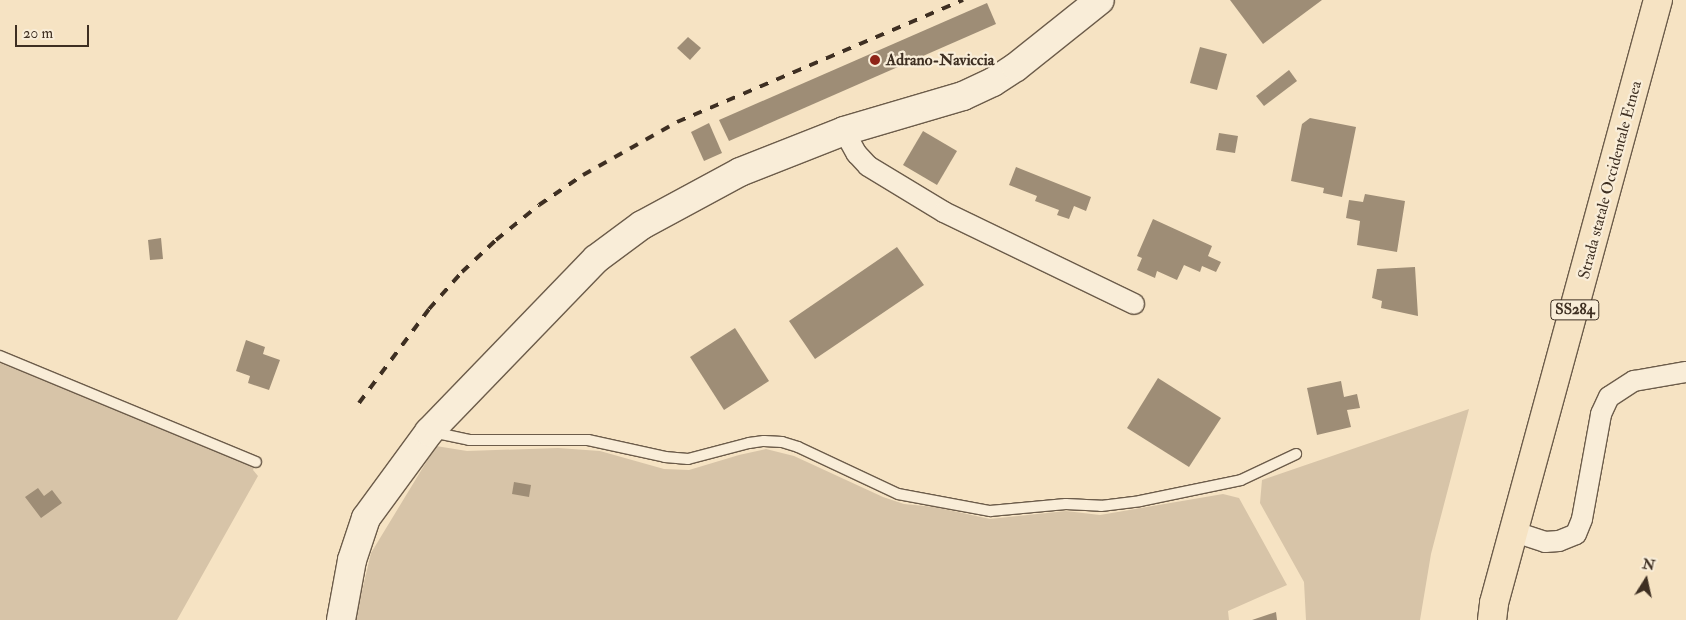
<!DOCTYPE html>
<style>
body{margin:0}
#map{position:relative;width:1686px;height:620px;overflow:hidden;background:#f6e3c3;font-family:"IM FELL Double Pica",serif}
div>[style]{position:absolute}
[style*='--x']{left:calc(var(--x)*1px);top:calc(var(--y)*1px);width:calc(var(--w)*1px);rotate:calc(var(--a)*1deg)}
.green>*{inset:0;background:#d7c4a8}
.building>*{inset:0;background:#9e8d76}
.roads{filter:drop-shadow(1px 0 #6c5c4a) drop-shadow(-1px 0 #6c5c4a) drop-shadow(0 1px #6c5c4a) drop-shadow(0 -1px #6c5c4a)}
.lane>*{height:10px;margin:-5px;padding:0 5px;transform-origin:5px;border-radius:5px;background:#f9edd8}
.street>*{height:20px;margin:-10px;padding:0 10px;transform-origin:10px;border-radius:10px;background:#f9edd8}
.secondary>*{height:28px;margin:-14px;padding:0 14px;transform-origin:14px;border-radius:14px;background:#f9edd8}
.primary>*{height:28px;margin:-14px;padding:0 14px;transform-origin:14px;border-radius:14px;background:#f6e3c3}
.rail>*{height:4px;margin-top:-2px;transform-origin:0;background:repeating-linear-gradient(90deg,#3e2f22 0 9px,transparent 0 18px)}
.dots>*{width:14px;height:14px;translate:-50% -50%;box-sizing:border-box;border:2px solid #f9edd8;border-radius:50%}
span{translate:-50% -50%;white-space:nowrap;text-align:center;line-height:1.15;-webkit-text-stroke:4.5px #f9edd8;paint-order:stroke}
.shield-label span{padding:1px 4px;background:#f9edd8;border:1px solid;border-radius:4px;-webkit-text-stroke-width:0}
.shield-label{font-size:15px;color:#3e2f22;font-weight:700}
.poi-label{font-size:16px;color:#3e2f22;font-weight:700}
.left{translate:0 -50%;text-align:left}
.street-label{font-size:16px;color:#3e2f22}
.north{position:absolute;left:1621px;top:555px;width:50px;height:50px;-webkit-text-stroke:4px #f9edd8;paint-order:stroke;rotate:10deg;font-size:14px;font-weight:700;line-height:20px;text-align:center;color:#3e2f22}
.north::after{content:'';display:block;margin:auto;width:18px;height:22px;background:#3e2f22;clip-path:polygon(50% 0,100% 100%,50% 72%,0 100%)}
.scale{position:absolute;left:15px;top:25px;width:74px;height:22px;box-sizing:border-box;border:2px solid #3e2f22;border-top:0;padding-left:6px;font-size:15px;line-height:18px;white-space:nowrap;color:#3e2f22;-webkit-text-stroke:4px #f9edd8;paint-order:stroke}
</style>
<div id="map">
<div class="green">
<div style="clip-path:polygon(0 363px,255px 465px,253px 470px,258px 476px,177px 620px,0 620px)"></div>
<div style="clip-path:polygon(1469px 409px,1431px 554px,1420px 620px,1306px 620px,1304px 582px,1260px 503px,1262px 480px)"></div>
<div style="clip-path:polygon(436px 446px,467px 451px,558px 448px,600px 451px,664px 469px,689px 470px,739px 455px,766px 449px,794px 456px,883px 497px,904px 504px,935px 507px,990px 519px,1066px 511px,1100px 515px,1223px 494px,1239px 498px,1287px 585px,1228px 611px,1229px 620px,355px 620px,371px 553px)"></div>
</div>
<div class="building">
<div style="clip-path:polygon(1230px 0,1322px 0,1263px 44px)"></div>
<div style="clip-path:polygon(987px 3px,996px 24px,729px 141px,719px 120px)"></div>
<div style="clip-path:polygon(688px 37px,701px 48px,690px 60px,677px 48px)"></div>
<div style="clip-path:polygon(1200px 47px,1227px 54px,1217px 90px,1190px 83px)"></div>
<div style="clip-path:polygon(1289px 70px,1297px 81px,1264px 106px,1256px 96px)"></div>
<div style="clip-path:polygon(1310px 118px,1356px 127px,1342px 197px,1323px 193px,1324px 188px,1291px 181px,1302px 124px)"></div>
<div style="clip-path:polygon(709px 123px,722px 153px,704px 161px,691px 132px)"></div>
<div style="clip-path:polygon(923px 131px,957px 151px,937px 185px,903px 165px)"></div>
<div style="clip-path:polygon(1219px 133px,1238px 136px,1235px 153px,1216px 150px)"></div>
<div style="clip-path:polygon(1016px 167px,1091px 197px,1086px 211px,1074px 206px,1069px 219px,1057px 215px,1059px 210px,1035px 201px,1037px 196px,1009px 185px)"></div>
<div style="clip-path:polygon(1365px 194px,1405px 201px,1397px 252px,1357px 245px,1360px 221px,1346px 218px,1349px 200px,1363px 202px)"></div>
<div style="clip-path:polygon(1153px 219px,1212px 246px,1208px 256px,1221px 262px,1216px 272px,1202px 266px,1200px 272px,1184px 265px,1177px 280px,1157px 271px,1155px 278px,1137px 270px,1142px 258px,1137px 256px)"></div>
<div style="clip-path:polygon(161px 238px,163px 259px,150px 260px,148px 240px)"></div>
<div style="clip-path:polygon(897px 247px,924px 285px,815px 359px,789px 321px)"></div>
<div style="clip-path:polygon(1415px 267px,1418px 316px,1381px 308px,1382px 301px,1372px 298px,1377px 269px)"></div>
<div style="clip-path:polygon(735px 328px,769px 381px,724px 410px,690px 357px)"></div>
<div style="clip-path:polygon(246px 340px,265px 347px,263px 354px,280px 360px,269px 390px,248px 383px,250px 376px,236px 371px)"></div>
<div style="clip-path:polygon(1158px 378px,1221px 418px,1189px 467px,1127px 428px)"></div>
<div style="clip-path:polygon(1341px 381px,1344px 397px,1357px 394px,1360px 408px,1347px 410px,1351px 427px,1317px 435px,1307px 388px)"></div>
<div style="clip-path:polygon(514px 482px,531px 485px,529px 497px,512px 494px)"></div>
<div style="clip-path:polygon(38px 488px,44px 496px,52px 490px,62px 503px,41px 518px,25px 497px)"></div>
<div style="clip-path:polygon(1276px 612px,1277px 620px,1252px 620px)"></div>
</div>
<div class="roads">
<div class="lane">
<div style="--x:0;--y:356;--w:277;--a:22.5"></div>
<div style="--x:432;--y:432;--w:38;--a:12"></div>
<div style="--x:469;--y:440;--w:119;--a:0"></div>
<div style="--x:588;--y:440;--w:79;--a:12.4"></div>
<div style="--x:665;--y:457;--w:23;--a:5"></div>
<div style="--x:688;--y:459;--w:63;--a:-14.7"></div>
<div style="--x:749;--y:443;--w:15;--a:-8"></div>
<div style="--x:764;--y:441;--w:18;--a:3"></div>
<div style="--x:782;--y:442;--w:17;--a:17"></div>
<div style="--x:798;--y:447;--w:110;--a:25.2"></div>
<div style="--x:898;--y:494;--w:94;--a:10.5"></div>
<div style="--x:990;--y:511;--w:76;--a:-5.3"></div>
<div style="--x:1066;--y:504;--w:35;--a:3"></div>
<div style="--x:1101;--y:506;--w:39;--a:-7"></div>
<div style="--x:1140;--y:501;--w:103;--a:-11.7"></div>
<div style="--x:1241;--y:480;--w:61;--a:-25.3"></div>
</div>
<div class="street">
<div style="--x:844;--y:131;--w:26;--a:61"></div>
<div style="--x:857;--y:154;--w:16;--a:47"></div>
<div style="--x:868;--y:166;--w:89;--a:31.2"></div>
<div style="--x:944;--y:212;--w:211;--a:25.8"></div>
<div style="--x:1515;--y:532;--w:32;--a:18"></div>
<div style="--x:1545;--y:542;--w:14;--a:-4"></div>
<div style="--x:1559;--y:541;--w:18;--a:-22"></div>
<div style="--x:1576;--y:534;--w:16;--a:-68"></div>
<div style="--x:1582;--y:519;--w:107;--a:-79.7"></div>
<div style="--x:1601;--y:414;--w:19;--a:-65"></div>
<div style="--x:1609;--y:397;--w:30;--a:-33"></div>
<div style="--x:1634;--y:381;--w:53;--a:-9.8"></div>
</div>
<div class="secondary">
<div style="--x:341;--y:620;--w:61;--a:-79.6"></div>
<div style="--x:352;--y:560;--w:44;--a:-71.6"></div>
<div style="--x:366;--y:518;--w:107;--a:-53.8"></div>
<div style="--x:429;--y:432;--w:240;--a:-46"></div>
<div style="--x:596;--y:259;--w:57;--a:-36.5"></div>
<div style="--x:642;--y:225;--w:111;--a:-28.4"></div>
<div style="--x:740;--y:172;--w:112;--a:-21.5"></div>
<div style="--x:844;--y:131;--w:124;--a:-16.4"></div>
<div style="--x:963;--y:96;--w:33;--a:-25"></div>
<div style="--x:993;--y:82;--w:27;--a:-33"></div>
<div style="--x:1016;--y:67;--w:107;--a:-38.6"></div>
</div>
<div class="primary">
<div style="--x:1492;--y:620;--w:17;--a:-83"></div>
<div style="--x:1494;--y:603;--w:625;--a:-74.79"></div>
</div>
</div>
<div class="rail">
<div style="--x:359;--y:403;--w:117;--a:-53.3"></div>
<div style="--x:429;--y:309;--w:50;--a:-48.3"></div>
<div style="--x:462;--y:272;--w:47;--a:-43.3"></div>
<div style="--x:496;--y:240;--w:55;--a:-39.1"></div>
<div style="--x:539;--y:205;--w:53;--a:-34.3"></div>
<div style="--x:583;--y:175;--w:108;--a:-29.4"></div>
<div style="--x:677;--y:122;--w:311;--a:-23.1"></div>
</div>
<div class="dots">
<div style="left:875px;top:60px;background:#8f2418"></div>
</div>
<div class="shield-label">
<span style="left:1575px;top:310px">SS284</span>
</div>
<div class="poi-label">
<span class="left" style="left:886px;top:60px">Adrano-Naviccia</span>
</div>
<div class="street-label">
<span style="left:1610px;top:180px;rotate:-75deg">Strada statale Occidentale Etnea</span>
</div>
<div class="north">N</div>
<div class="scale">20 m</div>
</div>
